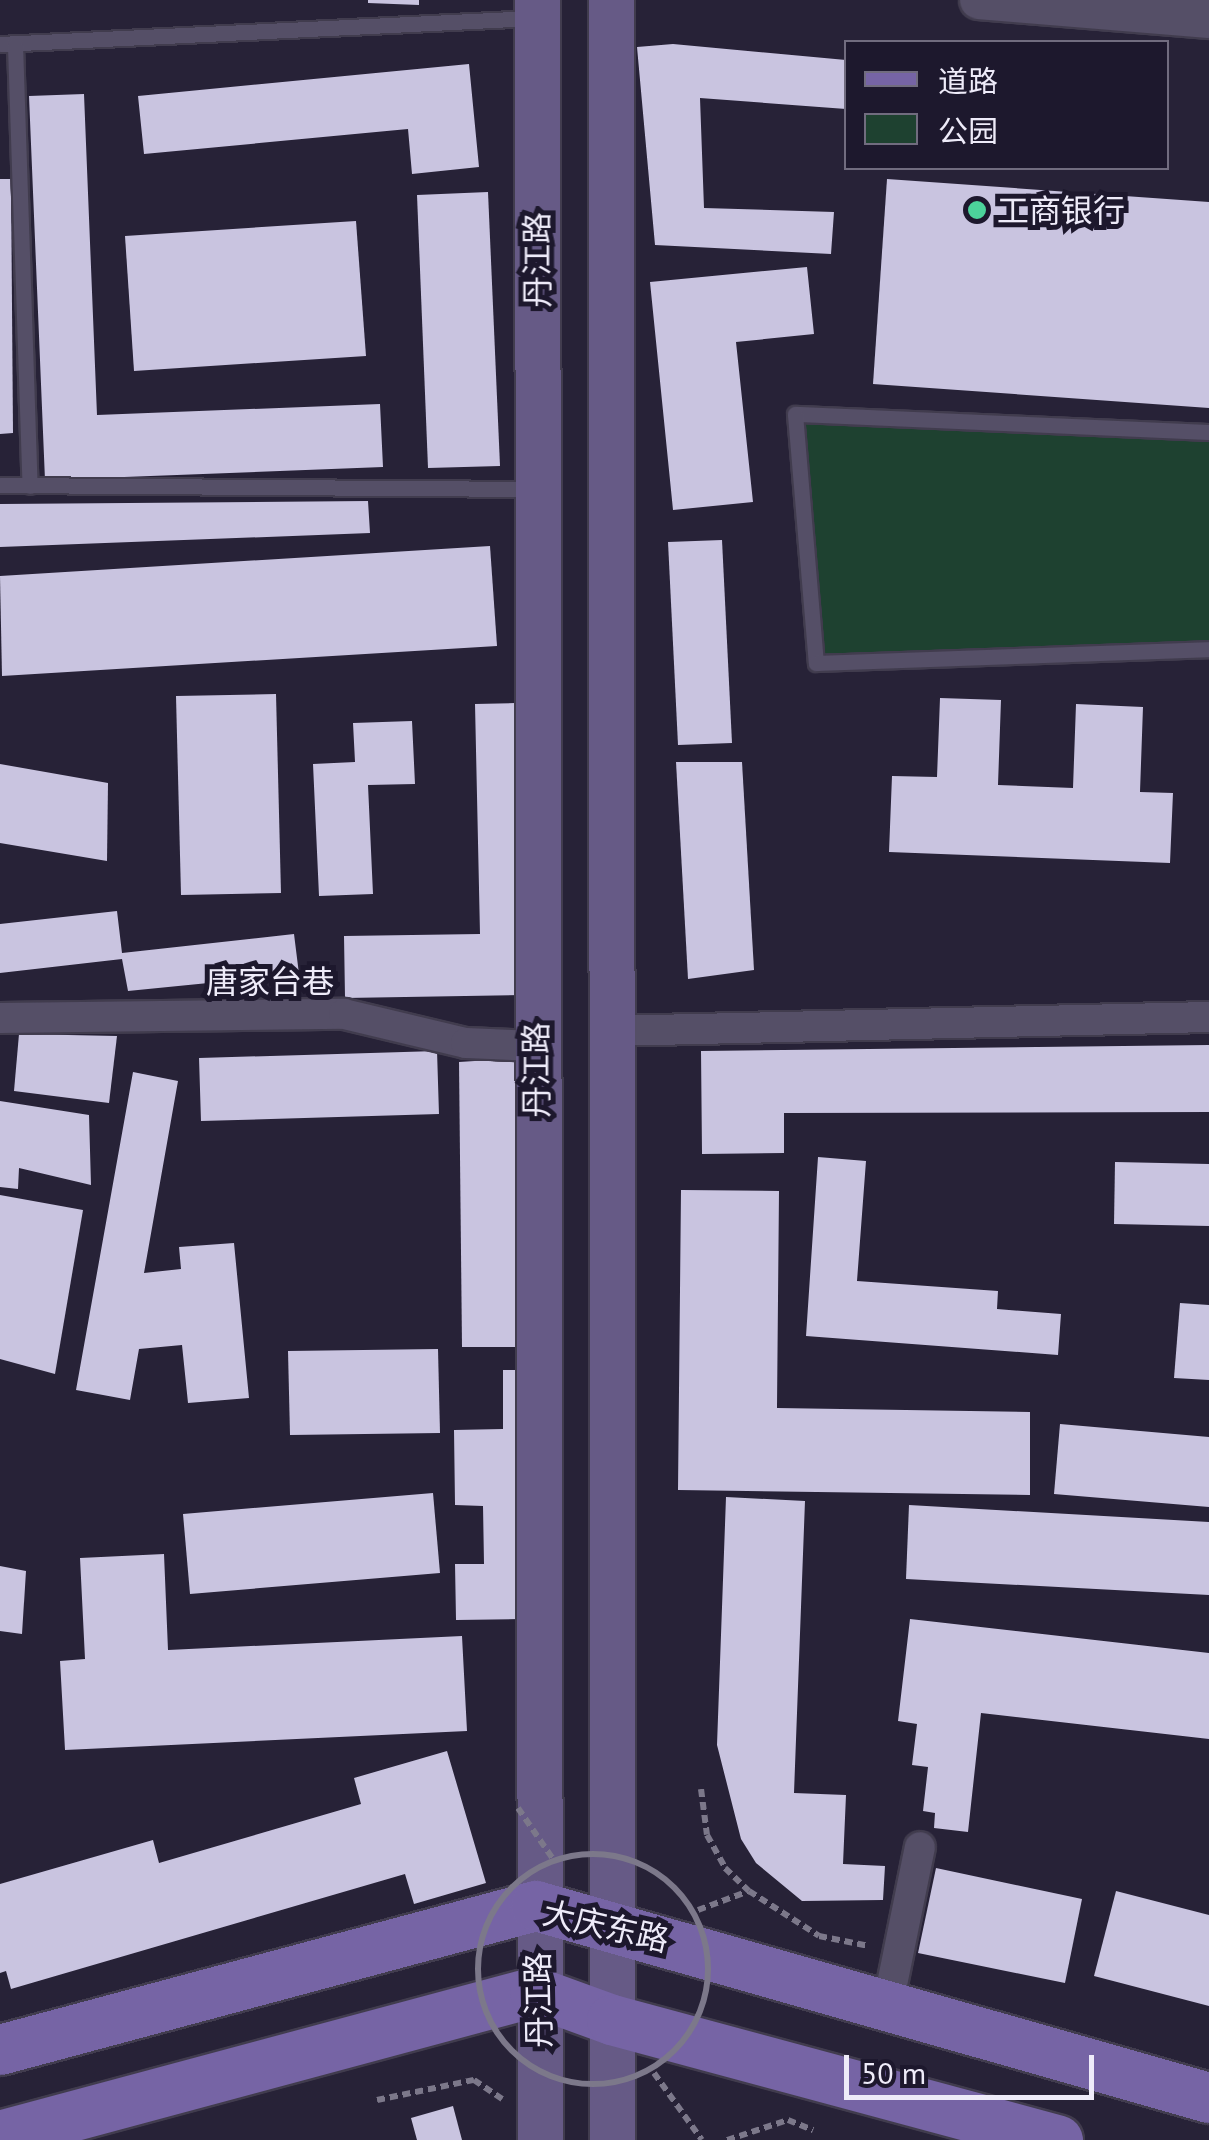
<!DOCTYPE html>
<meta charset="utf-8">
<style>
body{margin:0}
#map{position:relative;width:1209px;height:2140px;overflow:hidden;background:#272237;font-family:"PT Sans","Noto Sans SC",sans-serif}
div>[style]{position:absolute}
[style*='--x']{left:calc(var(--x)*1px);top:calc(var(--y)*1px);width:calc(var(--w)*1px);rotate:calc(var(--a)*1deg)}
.green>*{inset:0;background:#1e4130}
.building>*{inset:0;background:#c9c4e0}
.path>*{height:6px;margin-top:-3px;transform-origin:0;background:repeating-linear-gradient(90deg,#7c788a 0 8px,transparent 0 13px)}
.roads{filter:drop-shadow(2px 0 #413c4e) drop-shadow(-2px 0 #413c4e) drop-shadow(0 2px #413c4e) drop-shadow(0 -2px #413c4e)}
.service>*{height:15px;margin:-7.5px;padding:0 7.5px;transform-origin:7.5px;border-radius:7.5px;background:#554f67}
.minor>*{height:30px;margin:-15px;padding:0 15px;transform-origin:15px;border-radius:15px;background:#554f67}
.tertiary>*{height:38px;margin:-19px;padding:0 19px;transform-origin:19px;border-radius:19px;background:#554f67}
.secondary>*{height:45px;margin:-22.5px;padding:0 22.5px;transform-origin:22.5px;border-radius:22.5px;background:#665a86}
.primary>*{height:50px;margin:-25px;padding:0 25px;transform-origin:25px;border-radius:25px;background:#7664a5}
.path-bridge>*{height:6px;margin-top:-3px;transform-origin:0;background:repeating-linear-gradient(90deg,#7c788a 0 8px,transparent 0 13px)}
.path-bridge>.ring{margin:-3px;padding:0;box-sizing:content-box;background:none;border:6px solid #7c788a;border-radius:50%}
.dots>*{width:28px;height:28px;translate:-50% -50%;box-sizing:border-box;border:5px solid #1d182d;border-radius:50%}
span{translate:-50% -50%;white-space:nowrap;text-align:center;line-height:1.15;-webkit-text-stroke:10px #1d182d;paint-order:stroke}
.poi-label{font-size:32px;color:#eeebf9}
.left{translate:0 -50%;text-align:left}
.street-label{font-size:32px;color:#eeebf9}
.legend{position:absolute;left:844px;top:40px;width:325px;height:130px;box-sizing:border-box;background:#1d182d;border:2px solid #716c7f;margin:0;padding:12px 18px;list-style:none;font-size:30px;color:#eeebf9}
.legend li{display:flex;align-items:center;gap:20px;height:50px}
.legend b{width:50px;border:2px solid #716c7f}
.scale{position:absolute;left:844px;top:2055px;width:250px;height:45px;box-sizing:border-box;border:5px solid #eeebf9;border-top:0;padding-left:12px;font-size:30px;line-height:35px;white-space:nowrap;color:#eeebf9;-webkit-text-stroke:8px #1d182d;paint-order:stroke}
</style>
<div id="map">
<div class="green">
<div style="clip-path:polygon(795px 414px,1209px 432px,1209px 649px,816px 663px)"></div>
</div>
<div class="building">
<div style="clip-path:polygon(368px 0,419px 0,419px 5px,368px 3px)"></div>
<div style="clip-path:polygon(673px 44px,846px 60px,846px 109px,700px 98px,704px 208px,834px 212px,831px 254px,655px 245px,637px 47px)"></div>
<div style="clip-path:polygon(469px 64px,479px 167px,412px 174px,408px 129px,144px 154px,138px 96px)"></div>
<div style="clip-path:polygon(84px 94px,97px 415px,380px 404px,383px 467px,45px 480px,29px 96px)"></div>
<div style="clip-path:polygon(0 179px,11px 179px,13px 433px,0 434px)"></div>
<div style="clip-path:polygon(887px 179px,1209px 202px,1209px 408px,873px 384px)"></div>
<div style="clip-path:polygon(488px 192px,500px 466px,428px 468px,417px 195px)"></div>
<div style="clip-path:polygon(356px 221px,366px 356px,134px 371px,125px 236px)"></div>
<div style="clip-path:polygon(807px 267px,814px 334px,736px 342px,753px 502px,673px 510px,650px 282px)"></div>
<div style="clip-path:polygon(368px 501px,370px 533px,0 547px,0 504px)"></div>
<div style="clip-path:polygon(722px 540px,732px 743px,678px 745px,668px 542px)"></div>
<div style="clip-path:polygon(490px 546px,497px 646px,2px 676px,0 576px)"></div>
<div style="clip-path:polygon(276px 694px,281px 893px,181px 895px,176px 696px)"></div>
<div style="clip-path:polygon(940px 698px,1001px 700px,998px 785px,1073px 788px,1076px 704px,1143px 707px,1140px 792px,1173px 793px,1170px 863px,889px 852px,892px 776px,937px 777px)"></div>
<div style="clip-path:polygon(515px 703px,521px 995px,345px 998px,344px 936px,480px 934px,475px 704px)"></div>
<div style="clip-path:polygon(412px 721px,415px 784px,368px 785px,373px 894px,319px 896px,313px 764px,355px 762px,353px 723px)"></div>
<div style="clip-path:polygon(676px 762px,742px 762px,754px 970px,688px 979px)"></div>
<div style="clip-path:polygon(0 764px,108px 783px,107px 861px,0 843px)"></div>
<div style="clip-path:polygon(117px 911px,122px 953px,294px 934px,299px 974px,128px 991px,122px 959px,0 973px,0 924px)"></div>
<div style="clip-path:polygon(19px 1034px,117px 1036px,109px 1103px,14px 1091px)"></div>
<div style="clip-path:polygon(1209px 1045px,1209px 1112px,784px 1113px,784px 1153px,702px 1154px,701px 1051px)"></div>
<div style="clip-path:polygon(437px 1051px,439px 1114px,201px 1121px,199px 1058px)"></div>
<div style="clip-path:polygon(522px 1058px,522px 1347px,462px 1347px,459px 1062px)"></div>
<div style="clip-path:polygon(133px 1072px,178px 1081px,144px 1273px,181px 1269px,179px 1247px,234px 1243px,249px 1398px,188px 1403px,182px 1345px,139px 1349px,130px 1400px,76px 1390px)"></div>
<div style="clip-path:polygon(0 1101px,89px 1115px,91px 1185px,19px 1168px,18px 1189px,0 1187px)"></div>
<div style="clip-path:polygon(818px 1157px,866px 1161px,857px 1281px,998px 1291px,997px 1309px,1061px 1314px,1058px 1355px,806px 1336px)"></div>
<div style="clip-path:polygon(1115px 1162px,1209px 1164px,1209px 1226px,1114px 1224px)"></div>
<div style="clip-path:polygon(681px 1190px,779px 1191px,777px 1408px,1030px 1412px,1030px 1495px,678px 1490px)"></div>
<div style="clip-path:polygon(0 1195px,83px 1210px,55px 1374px,0 1359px)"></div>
<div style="clip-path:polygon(1180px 1303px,1209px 1305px,1209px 1380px,1174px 1378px)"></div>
<div style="clip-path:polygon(438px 1349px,440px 1433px,290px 1435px,288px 1351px)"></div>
<div style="clip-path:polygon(503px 1370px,516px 1370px,519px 1619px,456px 1620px,455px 1564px,484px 1564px,483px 1506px,455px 1505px,454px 1430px,503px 1429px)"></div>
<div style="clip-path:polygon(1060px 1424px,1209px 1437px,1209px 1507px,1054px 1494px)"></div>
<div style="clip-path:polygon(433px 1493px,440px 1573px,190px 1594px,183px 1514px)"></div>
<div style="clip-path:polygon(726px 1497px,805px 1501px,794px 1793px,846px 1795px,843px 1864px,885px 1866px,883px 1900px,802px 1901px,756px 1863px,741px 1839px,717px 1745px)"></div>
<div style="clip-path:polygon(909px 1505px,1209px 1522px,1209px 1595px,906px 1579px)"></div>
<div style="clip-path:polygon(164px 1554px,168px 1650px,462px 1636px,467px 1731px,65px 1750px,60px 1661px,85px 1659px,80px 1558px)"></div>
<div style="clip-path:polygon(0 1566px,26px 1571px,22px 1634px,0 1631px)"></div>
<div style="clip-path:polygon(910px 1619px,1209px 1653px,1209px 1739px,981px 1713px,968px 1832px,934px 1828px,935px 1813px,923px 1811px,928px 1767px,912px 1765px,917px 1724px,898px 1721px)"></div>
<div style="clip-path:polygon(447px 1751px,486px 1883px,414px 1904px,405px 1874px,11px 1989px,6px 1971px,0 1973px,0 1884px,153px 1840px,159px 1863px,361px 1804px,354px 1778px)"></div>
<div style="clip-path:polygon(936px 1868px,1082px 1899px,1065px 1983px,918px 1953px)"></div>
<div style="clip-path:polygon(1116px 1891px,1209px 1915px,1209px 2006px,1094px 1976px)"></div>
<div style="clip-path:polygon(453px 2106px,462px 2140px,417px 2140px,411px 2118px)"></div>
</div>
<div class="path">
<div style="--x:701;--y:1789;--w:46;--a:82.6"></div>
<div style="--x:707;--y:1835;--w:38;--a:61"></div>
<div style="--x:725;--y:1868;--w:33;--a:44"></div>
<div style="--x:698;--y:1910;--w:54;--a:-20.4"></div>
<div style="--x:749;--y:1891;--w:83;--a:32.7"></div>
<div style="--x:819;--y:1936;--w:51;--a:11.3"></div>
<div style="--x:654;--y:2073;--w:82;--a:54.4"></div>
<div style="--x:377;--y:2100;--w:99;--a:-11.7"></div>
<div style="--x:474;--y:2080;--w:34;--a:34"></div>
<div style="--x:727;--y:2140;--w:64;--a:-18.2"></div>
<div style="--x:788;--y:2120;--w:27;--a:22"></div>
</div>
<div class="roads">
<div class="service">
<div style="--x:0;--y:44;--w:534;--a:-2.79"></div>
<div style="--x:15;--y:45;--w:441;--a:88.1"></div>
<div style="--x:1209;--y:432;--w:414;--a:-177.5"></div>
<div style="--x:795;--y:414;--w:250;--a:85.2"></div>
<div style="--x:816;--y:663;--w:393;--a:-2"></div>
<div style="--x:0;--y:485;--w:536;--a:0.43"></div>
</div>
<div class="minor">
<div style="--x:0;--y:1018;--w:344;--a:-0.7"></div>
<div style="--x:344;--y:1014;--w:125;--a:13.4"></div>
<div style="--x:466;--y:1043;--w:70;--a:2.5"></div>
<div style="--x:611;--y:1031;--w:598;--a:-1.34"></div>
<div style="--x:888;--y:2004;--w:160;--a:-78.5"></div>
</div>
<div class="tertiary">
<div style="--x:979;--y:0;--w:231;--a:4.7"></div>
</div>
<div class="secondary">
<div style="--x:537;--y:0;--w:2140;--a:89.92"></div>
<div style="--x:611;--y:0;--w:2140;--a:89.97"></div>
</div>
<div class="primary">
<div style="--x:0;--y:2050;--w:555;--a:-15.04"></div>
<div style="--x:536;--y:1906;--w:700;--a:15.92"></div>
<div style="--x:0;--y:2136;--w:554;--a:-15.06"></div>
<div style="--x:535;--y:1992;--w:82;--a:20"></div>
<div style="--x:612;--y:2020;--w:462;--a:15.1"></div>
</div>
</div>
<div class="path-bridge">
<div style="--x:518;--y:1808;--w:62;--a:55.5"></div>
<div class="ring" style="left:478px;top:1854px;width:224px;height:224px"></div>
</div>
<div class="dots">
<div style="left:977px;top:210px;background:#4cd39b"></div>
</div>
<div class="poi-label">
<span class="left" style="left:997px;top:210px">工商银行</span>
</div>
<div class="street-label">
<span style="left:537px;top:260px;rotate:-90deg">丹江路</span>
<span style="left:270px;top:981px">唐家台巷</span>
<span style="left:536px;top:1070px;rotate:-90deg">丹江路</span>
<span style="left:606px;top:1926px;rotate:13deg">大庆东路</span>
<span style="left:538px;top:2000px;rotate:-91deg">丹江路</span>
</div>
<ul class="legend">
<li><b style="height:12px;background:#7664a5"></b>道路</li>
<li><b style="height:28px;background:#1e4130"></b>公园</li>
</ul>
<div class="scale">50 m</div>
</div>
